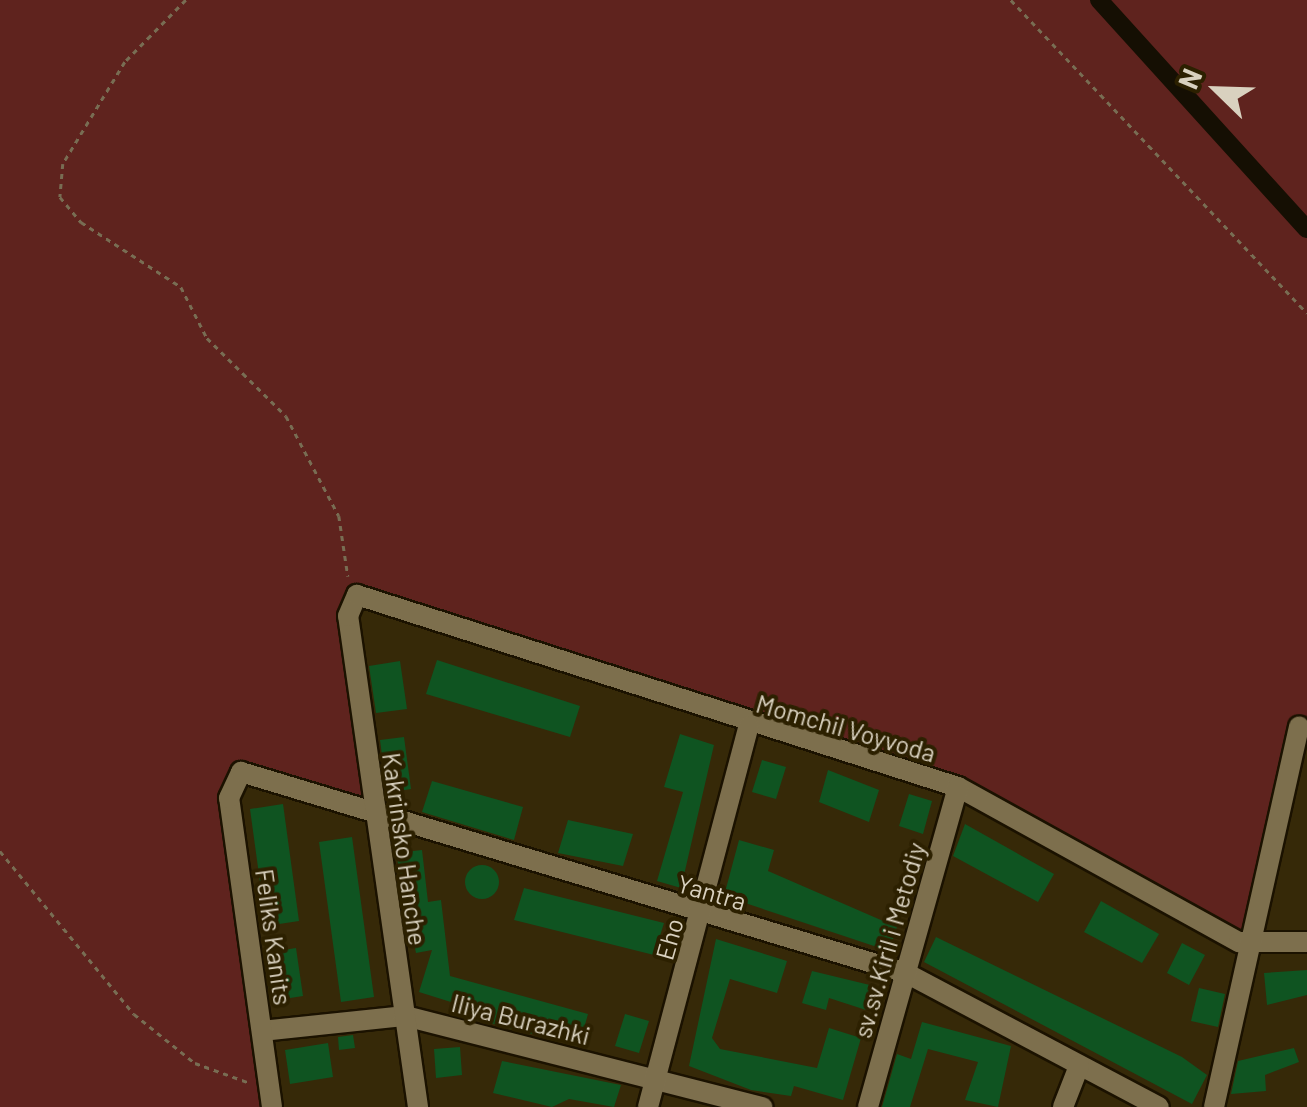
<!DOCTYPE html>
<style>
body{margin:0}
#map{position:relative;width:1307px;height:1107px;overflow:hidden;background:#362908;font-family:Barlow,sans-serif}
div>[style]{position:absolute}
[style*='--x']{left:calc(var(--x)*1px);top:calc(var(--y)*1px);width:calc(var(--w)*1px);rotate:calc(var(--a)*1deg)}
.green>*{inset:0;background:#5f231e}
.canal>*{height:18px;margin:-9px;padding:0 9px;transform-origin:9px;border-radius:9px;background:#150f03}
.building>*{inset:0;background:#0f5421}
.round{border-radius:50%}
.path>*{height:2.5px;margin-top:-1.25px;transform-origin:0;background:repeating-linear-gradient(90deg,#786d53 0 5px,transparent 0 10px)}
.roads{filter:drop-shadow(2px 0 #1b1200) drop-shadow(-2px 0 #1b1200) drop-shadow(0 2px #1b1200) drop-shadow(0 -2px #1b1200)}
.minor>*{height:20px;margin:-10px;padding:0 10px;transform-origin:10px;border-radius:10px;background:#7d6f4d}
span{translate:-50% -50%;white-space:nowrap;text-align:center;line-height:1.15;-webkit-text-stroke:8px #2c2000;paint-order:stroke}
.street-label{font-size:25px;color:#d9d1bf}
.north{position:absolute;left:1167px;top:40px;width:100px;height:100px;-webkit-text-stroke:8px #2c2000;paint-order:stroke;rotate:293deg;font-size:28px;font-weight:700;line-height:40px;text-align:center;color:#d9d1bf}
.north::after{content:'';display:block;margin:auto;width:35px;height:45px;background:#d9d1bf;clip-path:polygon(50% 0,100% 100%,50% 72%,0 100%)}
</style>
<div id="map">
<div class="green">
<div style="clip-path:polygon(0 0,1307px 0,1307px 727px,1249px 945px,992px 803px,357px 595px,373px 817px,234px 775px,272px 1107px,0 1107px)"></div>
</div>
<div class="canal">
<div style="--x:1099;--y:0;--w:309;--a:47.8"></div>
</div>
<div class="building">
<div style="clip-path:polygon(437px 660px,580px 706px,570px 737px,426px 694px)"></div>
<div style="clip-path:polygon(400px 661px,407px 709px,376px 713px,369px 666px)"></div>
<div style="clip-path:polygon(680px 734px,714px 745px,681px 888px,657px 881px,683px 792px,664px 787px)"></div>
<div style="clip-path:polygon(404px 737px,411px 789px,387px 793px,380px 740px)"></div>
<div style="clip-path:polygon(762px 760px,786px 767px,776px 799px,752px 792px)"></div>
<div style="clip-path:polygon(828px 770px,879px 790px,869px 822px,819px 802px)"></div>
<div style="clip-path:polygon(432px 781px,523px 807px,514px 840px,422px 812px)"></div>
<div style="clip-path:polygon(909px 794px,932px 801px,923px 834px,899px 826px)"></div>
<div style="clip-path:polygon(283px 804px,299px 921px,266px 926px,250px 809px)"></div>
<div style="clip-path:polygon(568px 820px,633px 834px,623px 866px,558px 853px)"></div>
<div style="clip-path:polygon(965px 824px,1054px 874px,1038px 902px,953px 856px)"></div>
<div style="clip-path:polygon(352px 837px,374px 997px,341px 1002px,319px 842px)"></div>
<div style="clip-path:polygon(739px 840px,774px 850px,768px 871px,897px 927px,889px 951px,724px 896px)"></div>
<div style="clip-path:polygon(422px 850px,428px 902px,441px 900px,450px 976px,588px 1014px,579px 1046px,451px 1013px,454px 1003px,419px 992px,432px 950px,416px 953px,396px 853px)"></div>
<div class="round" style="left:465px;top:865px;width:34px;height:34px"></div>
<div style="clip-path:polygon(524px 888px,664px 923px,654px 955px,514px 920px)"></div>
<div style="clip-path:polygon(1101px 901px,1159px 934px,1142px 963px,1084px 932px)"></div>
<div style="clip-path:polygon(936px 937px,1182px 1057px,1207px 1075px,1192px 1104px,924px 962px)"></div>
<div style="clip-path:polygon(716px 939px,787px 961px,777px 993px,730px 979px,712px 1038px,720px 1049px,817px 1068px,829px 1028px,861px 1038px,843px 1100px,794px 1086px,791px 1096px,751px 1090px,689px 1066px)"></div>
<div style="clip-path:polygon(1182px 943px,1205px 955px,1189px 985px,1167px 973px)"></div>
<div style="clip-path:polygon(296px 948px,303px 996px,271px 1001px,264px 953px)"></div>
<div style="clip-path:polygon(1307px 970px,1307px 995px,1267px 1005px,1264px 973px)"></div>
<div style="clip-path:polygon(812px 971px,874px 986px,866px 1010px,829px 998px,826px 1010px,802px 1003px)"></div>
<div style="clip-path:polygon(1199px 988px,1225px 994px,1218px 1027px,1191px 1021px)"></div>
<div style="clip-path:polygon(625px 1014px,649px 1021px,639px 1053px,615px 1046px)"></div>
<div style="clip-path:polygon(922px 1022px,1011px 1046px,998px 1107px,965px 1100px,978px 1062px,928px 1049px,910px 1107px,882px 1107px,897px 1054px,911px 1059px)"></div>
<div style="clip-path:polygon(353px 1035px,355px 1048px,339px 1050px,338px 1037px)"></div>
<div style="clip-path:polygon(328px 1043px,333px 1077px,290px 1084px,285px 1050px)"></div>
<div style="clip-path:polygon(460px 1047px,462px 1075px,436px 1078px,434px 1049px)"></div>
<div style="clip-path:polygon(1294px 1048px,1299px 1062px,1265px 1075px,1266px 1091px,1231px 1094px,1238px 1061px)"></div>
<div style="clip-path:polygon(502px 1061px,621px 1085px,614px 1107px,569px 1099px,552px 1107px,493px 1093px)"></div>
</div>
<div class="path">
<div style="--x:186;--y:0;--w:87;--a:134.5"></div>
<div style="--x:125;--y:62;--w:119;--a:121.3"></div>
<div style="--x:63;--y:164;--w:33;--a:95"></div>
<div style="--x:60;--y:197;--w:33;--a:50"></div>
<div style="--x:81;--y:222;--w:119;--a:33"></div>
<div style="--x:181;--y:287;--w:57;--a:63"></div>
<div style="--x:207;--y:338;--w:111;--a:44.6"></div>
<div style="--x:286;--y:416;--w:113;--a:62.1"></div>
<div style="--x:339;--y:516;--w:61;--a:81.5"></div>
<div style="--x:1011;--y:0;--w:431;--a:46.6"></div>
<div style="--x:0;--y:851;--w:211;--a:50.6"></div>
<div style="--x:134;--y:1014;--w:78;--a:38.8"></div>
<div style="--x:195;--y:1063;--w:59;--a:20"></div>
</div>
<div class="roads">
<div class="minor">
<div style="--x:262;--y:1031;--w:144;--a:-6"></div>
<div style="--x:405;--y:1016;--w:369;--a:14.3"></div>
<div style="--x:272;--y:1107;--w:312;--a:-97.9"></div>
<div style="--x:229;--y:798;--w:29;--a:-65"></div>
<div style="--x:241;--y:772;--w:695;--a:16.82"></div>
<div style="--x:906;--y:973;--w:286;--a:27.9"></div>
<div style="--x:418;--y:1107;--w:496;--a:-98.1"></div>
<div style="--x:348;--y:616;--w:23;--a:-67"></div>
<div style="--x:357;--y:595;--w:631;--a:17.72"></div>
<div style="--x:958;--y:787;--w:321;--a:28.9"></div>
<div style="--x:1239;--y:942;--w:68;--a:0"></div>
<div style="--x:648;--y:1107;--w:394;--a:-75.2"></div>
<div style="--x:868;--y:1107;--w:332;--a:-74.3"></div>
<div style="--x:1063;--y:1107;--w:44;--a:-68.7"></div>
<div style="--x:1214;--y:1107;--w:390;--a:-77.4"></div>
</div>
</div>
<div class="street-label">
<span style="left:846px;top:728px;rotate:16deg">Momchil Voyvoda</span>
<span style="left:405px;top:849px;rotate:82deg">Kakrinsko Hanche</span>
<span style="left:712px;top:892px;rotate:16deg">Yantra</span>
<span style="left:274px;top:937px;rotate:82deg">Feliks Kanits</span>
<span style="left:669px;top:939px;rotate:-74deg">Eho</span>
<span style="left:889px;top:940px;rotate:-74deg">sv.sv.Kiril i Metodiy</span>
<span style="left:521px;top:1019px;rotate:14deg">Iliya Burazhki</span>
</div>
<div class="north">N</div>
</div>
